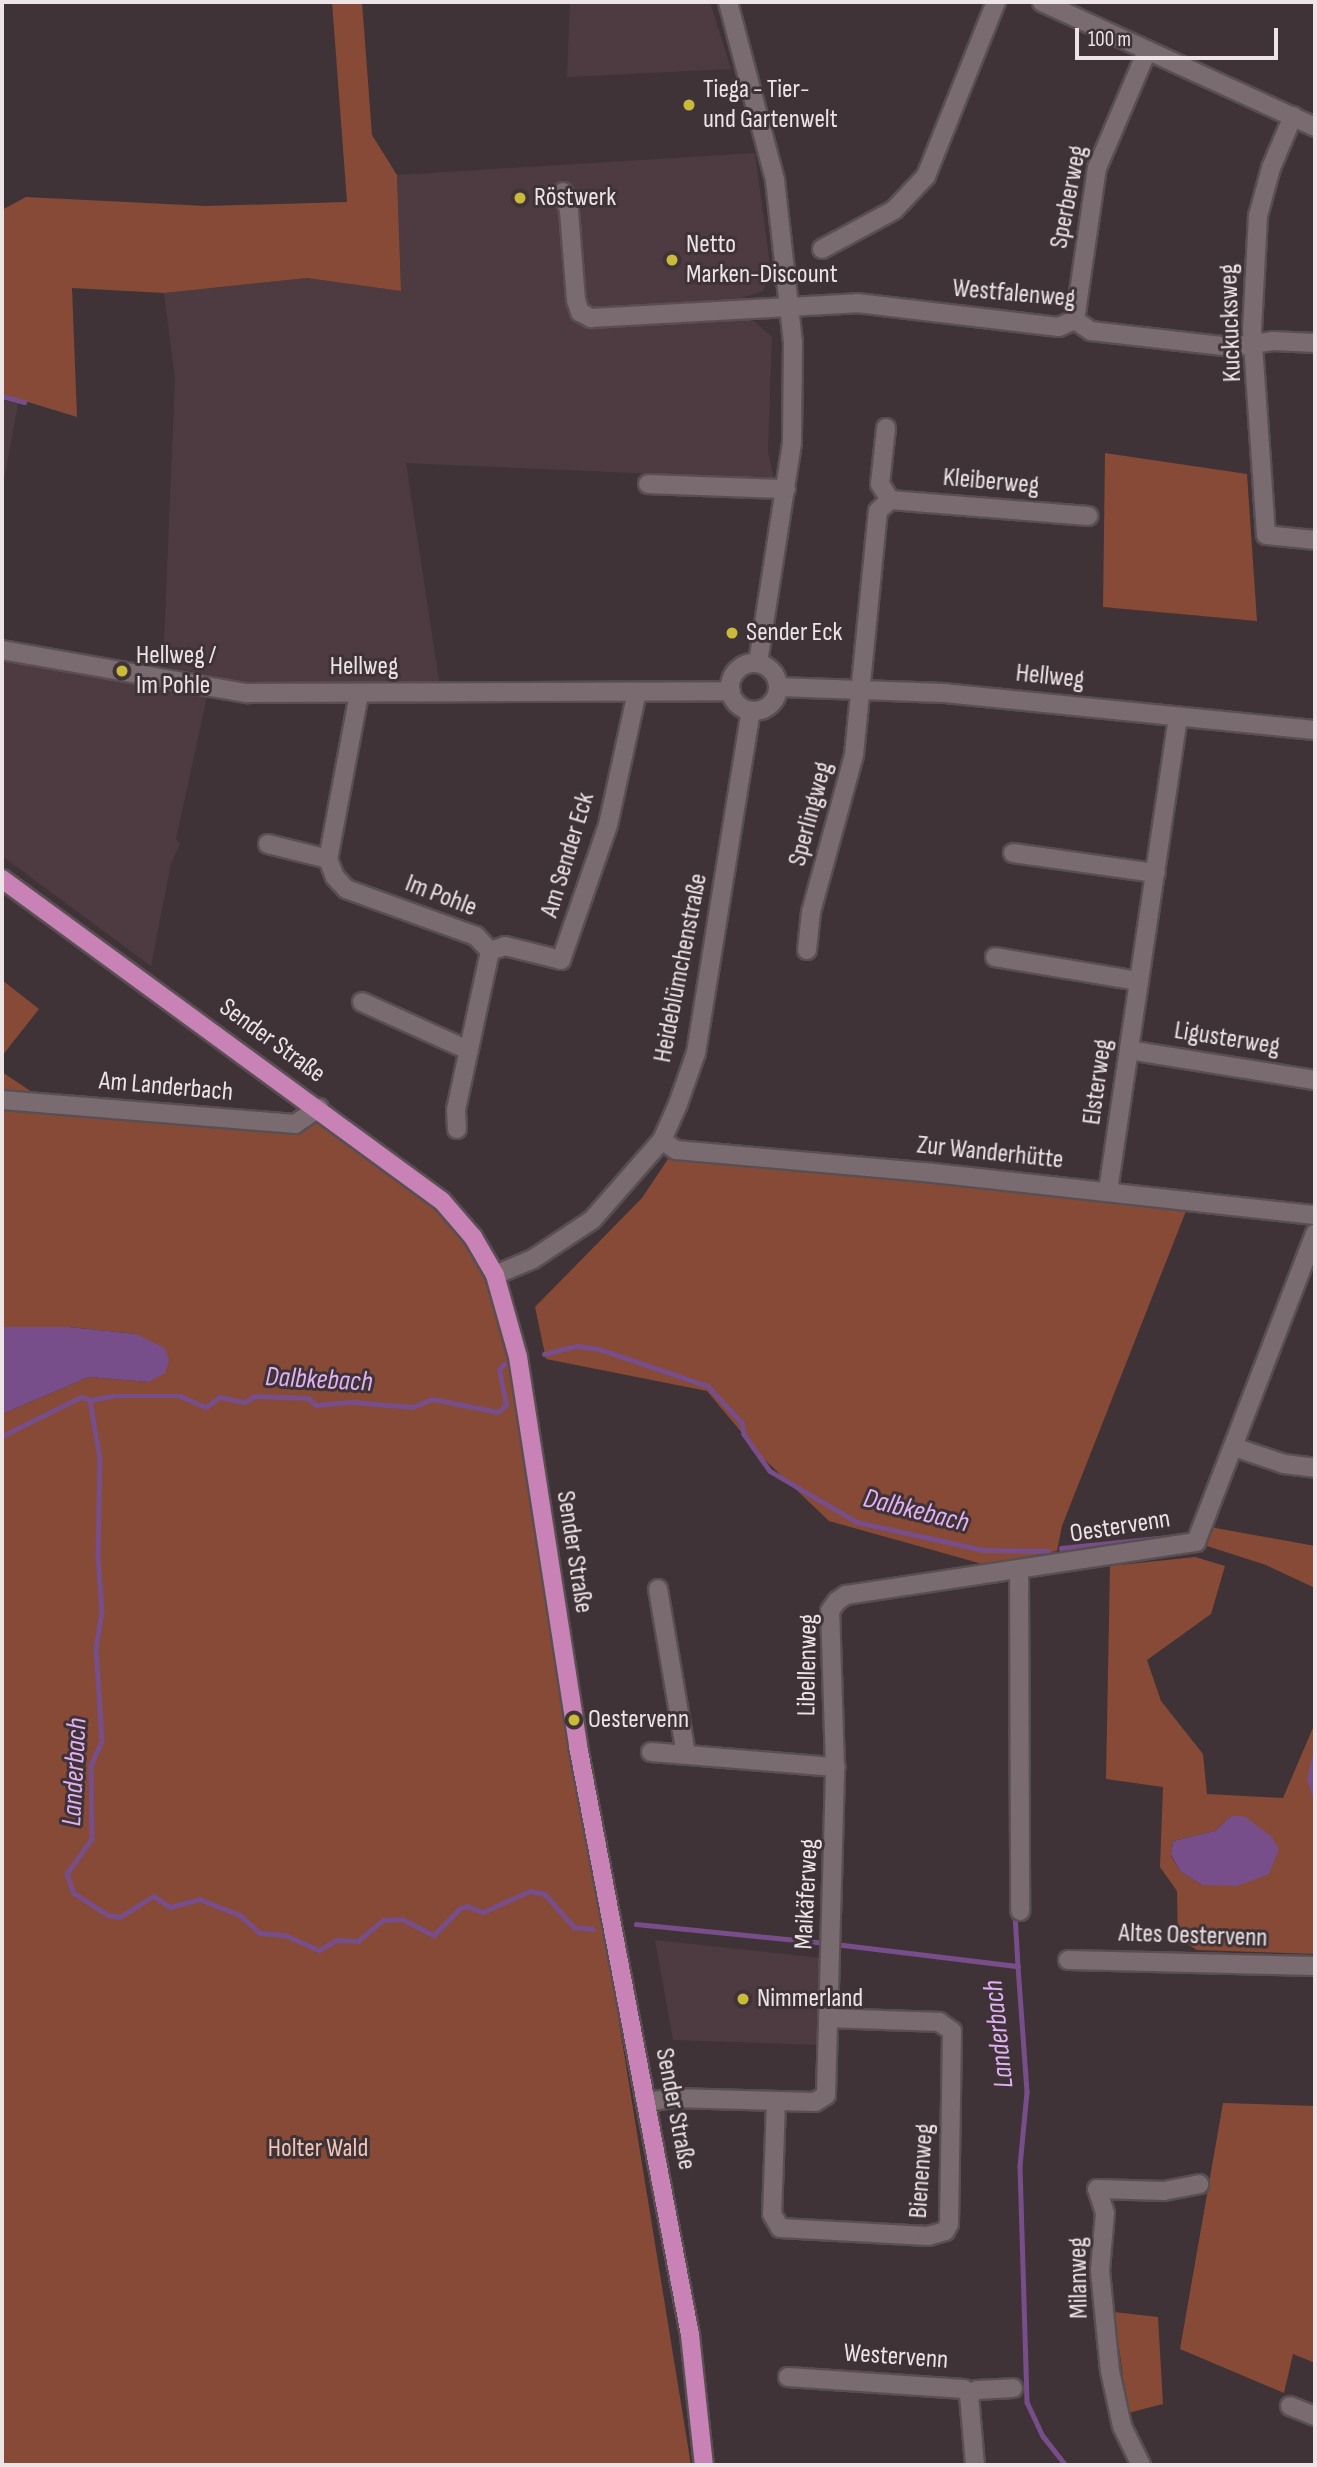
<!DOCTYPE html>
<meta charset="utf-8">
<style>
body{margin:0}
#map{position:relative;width:1317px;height:2467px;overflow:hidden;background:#3f3337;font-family:"Sofia Sans Condensed",sans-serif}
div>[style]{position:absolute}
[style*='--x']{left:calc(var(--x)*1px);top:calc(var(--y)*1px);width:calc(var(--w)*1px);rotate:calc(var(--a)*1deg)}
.built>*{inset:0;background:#4e3b41}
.green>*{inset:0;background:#874a36}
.water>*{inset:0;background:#774e89}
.stream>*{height:4.5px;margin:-2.25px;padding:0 2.25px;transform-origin:2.25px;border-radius:2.25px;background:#774e89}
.roads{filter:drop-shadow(2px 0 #594f52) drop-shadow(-2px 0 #594f52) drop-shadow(0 2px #594f52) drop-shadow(0 -2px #594f52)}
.minor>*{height:18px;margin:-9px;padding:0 9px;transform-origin:9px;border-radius:9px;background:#796b6f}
.minor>.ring{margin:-9px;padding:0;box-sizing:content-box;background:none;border:18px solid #796b6f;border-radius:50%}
.major>*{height:18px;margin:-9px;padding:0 9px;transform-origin:9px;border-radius:9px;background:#c882b5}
.dots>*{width:19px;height:19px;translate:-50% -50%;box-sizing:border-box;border:4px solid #3f3337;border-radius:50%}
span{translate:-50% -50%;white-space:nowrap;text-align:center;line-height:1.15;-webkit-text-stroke:6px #3f3337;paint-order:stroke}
.poi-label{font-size:26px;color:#ece4e6}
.left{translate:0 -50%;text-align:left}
.street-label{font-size:26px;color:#ece4e6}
.park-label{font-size:26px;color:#f1c6b7}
.water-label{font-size:28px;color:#e1b1f6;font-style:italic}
.frame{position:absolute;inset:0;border:4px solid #ece4e6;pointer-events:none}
.scale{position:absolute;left:1075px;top:28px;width:203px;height:32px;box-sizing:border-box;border:4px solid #ece4e6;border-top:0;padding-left:9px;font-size:21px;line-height:24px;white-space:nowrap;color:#ece4e6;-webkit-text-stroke:5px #3f3337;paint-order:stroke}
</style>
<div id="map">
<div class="built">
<div style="clip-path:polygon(570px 2px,710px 2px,731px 69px,567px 77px)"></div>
<div style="clip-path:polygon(755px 153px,771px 272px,763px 291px,729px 302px,604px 308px,617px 327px,732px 319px,754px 321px,772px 337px,768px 451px,774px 479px,406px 463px,440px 687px,248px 682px,163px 666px,175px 379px,164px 293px,307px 278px,401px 291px,397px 175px)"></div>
<div style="clip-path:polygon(2px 400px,18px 404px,2px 491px)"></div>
<div style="clip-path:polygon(2px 660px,207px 697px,176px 839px,180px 844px,171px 863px,151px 966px,2px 856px)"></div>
<div style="clip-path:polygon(655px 1940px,822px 1958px,820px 2045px,673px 2040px)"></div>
</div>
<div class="green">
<div style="clip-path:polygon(332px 2px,362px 2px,372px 135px,397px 175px,401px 291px,307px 278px,164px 293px,72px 288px,77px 417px,2px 394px,2px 210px,26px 197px,206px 206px,347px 202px)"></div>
<div style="clip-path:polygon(1105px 453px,1247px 474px,1257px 621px,1103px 607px)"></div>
<div style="clip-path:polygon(2px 980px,39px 1009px,2px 1056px)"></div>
<div style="clip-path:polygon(2px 1072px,44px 1100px,2px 1096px)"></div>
<div style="clip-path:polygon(2px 1107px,300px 1134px,323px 1117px,438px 1206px,468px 1241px,491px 1278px,505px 1321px,691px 2465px,2px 2465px,2px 1414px,89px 1377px,149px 1382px,136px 1334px,69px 1327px,2px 1327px)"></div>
<div style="clip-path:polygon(670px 1156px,1186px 1211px,1062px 1526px,1057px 1551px,986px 1565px,829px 1521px,763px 1458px,707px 1391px,546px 1359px,535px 1307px,642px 1198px)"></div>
<div style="clip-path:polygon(1210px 1527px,1315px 1546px,1315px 1588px,1266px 1565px,1207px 1546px)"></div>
<div style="clip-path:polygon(evenodd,1195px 1557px,1225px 1566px,1211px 1614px,1147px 1660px,1161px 1701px,1203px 1754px,1207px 1794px,1283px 1798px,1315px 1723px,1315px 1954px,1197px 1950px,1178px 1938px,1177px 1891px,1160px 1867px,1163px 1787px,1106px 1779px,1110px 1566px,1195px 1557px,1231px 1816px,1271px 1836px,1202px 1885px,1180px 1871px,1171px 1856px,1173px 1841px,1215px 1831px,1231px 1816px)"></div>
<div style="clip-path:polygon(1223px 2103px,1315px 2106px,1315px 2363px,1293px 2354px,1284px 2393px,1180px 2349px)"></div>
<div style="clip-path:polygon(1114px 2312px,1158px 2317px,1163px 2404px,1128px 2413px)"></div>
</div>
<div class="water">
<div style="clip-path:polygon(2px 1327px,69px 1327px,136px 1334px,165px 1348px,169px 1360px,165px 1373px,149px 1382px,89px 1377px,2px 1414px)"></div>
<div style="clip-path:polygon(1315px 1744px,1315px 1804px,1307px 1779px)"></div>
<div style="clip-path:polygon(1231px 1816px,1244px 1816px,1271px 1836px,1279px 1849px,1269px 1874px,1237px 1886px,1202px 1885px,1180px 1871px,1171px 1855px,1173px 1841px,1215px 1831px)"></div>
</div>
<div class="stream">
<div style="--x:2;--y:396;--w:23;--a:15"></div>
<div style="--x:544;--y:1354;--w:34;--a:-14"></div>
<div style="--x:577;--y:1346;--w:22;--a:8"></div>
<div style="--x:599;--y:1349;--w:115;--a:18.7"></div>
<div style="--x:708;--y:1386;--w:50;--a:47.4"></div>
<div style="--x:742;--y:1423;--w:11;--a:80"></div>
<div style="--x:744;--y:1434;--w:45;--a:54.9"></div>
<div style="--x:770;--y:1471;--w:101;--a:30.4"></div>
<div style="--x:857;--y:1522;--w:129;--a:12.5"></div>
<div style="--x:983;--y:1550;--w:65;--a:0.9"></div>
<div style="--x:90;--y:1400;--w:22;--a:-10"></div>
<div style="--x:112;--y:1396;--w:69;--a:0"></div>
<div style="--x:181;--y:1396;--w:27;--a:24"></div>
<div style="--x:206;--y:1407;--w:17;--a:-36"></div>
<div style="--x:220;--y:1397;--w:25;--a:12"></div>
<div style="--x:244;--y:1402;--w:13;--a:-27"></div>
<div style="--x:256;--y:1396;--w:52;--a:2.2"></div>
<div style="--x:308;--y:1398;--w:11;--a:41"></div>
<div style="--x:316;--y:1405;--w:37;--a:-5"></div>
<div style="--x:353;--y:1402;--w:59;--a:4.8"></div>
<div style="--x:412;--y:1407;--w:22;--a:-21"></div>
<div style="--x:433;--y:1399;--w:66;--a:11.3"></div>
<div style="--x:498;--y:1412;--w:11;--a:-41"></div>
<div style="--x:506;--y:1405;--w:36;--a:-101"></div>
<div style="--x:499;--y:1370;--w:8;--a:-50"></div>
<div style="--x:2;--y:1436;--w:88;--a:-26.3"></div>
<div style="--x:81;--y:1397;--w:9;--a:18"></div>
<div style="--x:90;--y:1400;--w:60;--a:80.4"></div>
<div style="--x:100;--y:1459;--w:98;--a:91.2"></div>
<div style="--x:98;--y:1557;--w:54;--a:85.8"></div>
<div style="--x:102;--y:1611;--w:37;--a:99"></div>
<div style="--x:96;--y:1648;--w:93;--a:86.3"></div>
<div style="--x:102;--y:1741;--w:27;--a:114"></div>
<div style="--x:91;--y:1766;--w:73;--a:89.2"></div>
<div style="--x:92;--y:1839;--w:43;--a:125.5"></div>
<div style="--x:67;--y:1874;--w:20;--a:70"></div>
<div style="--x:74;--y:1893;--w:40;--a:32.9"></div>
<div style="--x:108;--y:1915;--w:12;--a:9"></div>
<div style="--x:120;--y:1917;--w:40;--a:-32"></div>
<div style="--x:154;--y:1896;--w:19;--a:35"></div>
<div style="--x:170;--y:1907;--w:30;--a:-15"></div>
<div style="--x:199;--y:1899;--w:44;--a:21.3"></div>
<div style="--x:240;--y:1915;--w:27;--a:42"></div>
<div style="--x:260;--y:1933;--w:25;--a:5"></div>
<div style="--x:285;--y:1935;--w:37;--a:24"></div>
<div style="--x:319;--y:1950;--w:21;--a:-29"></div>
<div style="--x:337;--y:1940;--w:21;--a:3"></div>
<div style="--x:358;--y:1941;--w:33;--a:-40"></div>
<div style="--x:383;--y:1920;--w:19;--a:-3"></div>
<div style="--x:402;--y:1919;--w:36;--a:27"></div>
<div style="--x:434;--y:1935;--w:36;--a:-46"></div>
<div style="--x:459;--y:1909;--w:9;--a:-21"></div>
<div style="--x:467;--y:1906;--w:17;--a:21"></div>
<div style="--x:483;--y:1912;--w:51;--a:-24.1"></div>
<div style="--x:530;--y:1891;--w:15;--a:11"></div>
<div style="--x:545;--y:1894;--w:44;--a:48.7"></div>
<div style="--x:574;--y:1927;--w:19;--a:6"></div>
<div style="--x:1061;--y:1548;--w:120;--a:-5.8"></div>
<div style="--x:1015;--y:1914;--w:52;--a:86.7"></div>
<div style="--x:636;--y:1924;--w:191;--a:5.7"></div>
<div style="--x:835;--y:1944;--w:184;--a:6.9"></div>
<div style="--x:1018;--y:1966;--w:126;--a:85.9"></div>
<div style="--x:1027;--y:2092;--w:74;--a:95.4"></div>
<div style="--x:1020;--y:2166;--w:236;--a:88.3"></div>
<div style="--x:1027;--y:2402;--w:38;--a:65"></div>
<div style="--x:1043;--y:2436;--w:37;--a:52"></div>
</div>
<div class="roads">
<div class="minor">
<div style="--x:728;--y:2;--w:184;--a:75.2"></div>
<div style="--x:775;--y:180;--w:163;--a:83.7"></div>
<div style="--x:793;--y:342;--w:101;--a:90.6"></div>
<div style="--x:792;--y:443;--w:223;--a:98.8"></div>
<div style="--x:1042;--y:2;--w:300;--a:24.6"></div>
<div style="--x:1293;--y:116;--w:56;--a:112.9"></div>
<div style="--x:1271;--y:168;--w:50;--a:105.2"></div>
<div style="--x:1258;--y:216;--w:113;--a:93"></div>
<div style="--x:1252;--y:329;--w:206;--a:86.1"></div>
<div style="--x:1266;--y:535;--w:49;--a:5.8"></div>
<div style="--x:563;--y:192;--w:20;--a:72"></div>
<div style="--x:569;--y:211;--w:89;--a:85.5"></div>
<div style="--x:576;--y:300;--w:13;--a:72"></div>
<div style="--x:580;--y:312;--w:13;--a:29"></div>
<div style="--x:591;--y:318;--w:266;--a:-3.2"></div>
<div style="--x:857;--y:303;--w:203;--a:6.8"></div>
<div style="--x:1059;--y:327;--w:17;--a:-24"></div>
<div style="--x:1075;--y:320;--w:19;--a:35"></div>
<div style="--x:1091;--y:331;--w:142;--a:6.5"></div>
<div style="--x:1232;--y:347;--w:41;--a:-8.3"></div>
<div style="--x:1273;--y:341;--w:42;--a:2.7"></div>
<div style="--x:822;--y:249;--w:82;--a:-28.4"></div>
<div style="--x:894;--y:210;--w:47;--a:-46.7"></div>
<div style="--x:926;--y:176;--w:188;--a:-68.1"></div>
<div style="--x:1075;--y:320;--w:154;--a:-81.8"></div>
<div style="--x:1097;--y:168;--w:127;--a:-66.9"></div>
<div style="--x:886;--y:428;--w:56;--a:96.1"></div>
<div style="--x:880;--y:484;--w:19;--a:58"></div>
<div style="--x:648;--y:484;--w:138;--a:2.1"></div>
<div style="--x:2;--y:650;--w:249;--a:10"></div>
<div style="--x:247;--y:693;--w:484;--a:-0.2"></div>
<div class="ring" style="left:730px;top:663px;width:30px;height:30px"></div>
<div style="--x:778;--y:687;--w:166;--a:2.1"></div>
<div style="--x:944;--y:693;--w:373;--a:5.7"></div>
<div style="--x:359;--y:694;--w:168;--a:100.6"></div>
<div style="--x:328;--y:859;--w:19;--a:69"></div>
<div style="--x:335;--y:877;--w:16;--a:47"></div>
<div style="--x:346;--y:889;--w:138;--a:19.9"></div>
<div style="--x:476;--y:936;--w:21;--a:47"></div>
<div style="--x:490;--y:951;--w:163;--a:102.1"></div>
<div style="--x:456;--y:1110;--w:19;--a:87"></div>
<div style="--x:268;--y:844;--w:62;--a:14"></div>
<div style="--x:1013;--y:853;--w:144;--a:8"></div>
<div style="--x:807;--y:950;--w:38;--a:-84"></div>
<div style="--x:811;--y:912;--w:163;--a:-74.7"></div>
<div style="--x:854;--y:755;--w:245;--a:-84.4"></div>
<div style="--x:878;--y:511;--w:16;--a:-43"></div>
<div style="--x:890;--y:500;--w:199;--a:4.6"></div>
<div style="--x:490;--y:951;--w:16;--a:-18"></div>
<div style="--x:505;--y:946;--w:58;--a:14"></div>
<div style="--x:561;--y:960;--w:143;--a:-70.8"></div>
<div style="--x:608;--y:825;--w:136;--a:-77.7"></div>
<div style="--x:995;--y:957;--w:146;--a:9.5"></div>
<div style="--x:362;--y:1002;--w:116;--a:24.4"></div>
<div style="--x:1129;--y:1050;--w:188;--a:9.2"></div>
<div style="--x:2;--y:1100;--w:294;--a:4.7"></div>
<div style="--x:295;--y:1124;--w:29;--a:-34"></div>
<div style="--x:662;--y:1140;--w:17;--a:36"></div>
<div style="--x:676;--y:1150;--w:249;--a:5.1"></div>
<div style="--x:924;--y:1172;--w:393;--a:6.3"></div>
<div style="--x:1108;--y:1191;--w:479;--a:-81.6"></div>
<div style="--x:495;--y:1275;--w:41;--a:-22.8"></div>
<div style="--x:533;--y:1259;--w:71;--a:-33.5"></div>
<div style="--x:592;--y:1220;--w:106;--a:-48.8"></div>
<div style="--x:662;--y:1140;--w:39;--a:-66"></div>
<div style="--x:678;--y:1104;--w:54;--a:-70.6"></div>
<div style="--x:696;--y:1053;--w:346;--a:-80.9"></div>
<div style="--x:1234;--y:1447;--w:53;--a:18.8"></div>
<div style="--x:1284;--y:1464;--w:31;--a:7"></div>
<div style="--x:1019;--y:1571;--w:340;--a:89.8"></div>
<div style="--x:658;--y:1589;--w:167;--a:80.4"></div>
<div style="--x:651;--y:1752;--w:185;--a:4.7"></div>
<div style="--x:835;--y:1767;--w:156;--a:-91.8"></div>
<div style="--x:830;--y:1611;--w:12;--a:-55"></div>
<div style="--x:837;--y:1601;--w:11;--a:-34"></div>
<div style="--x:846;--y:1595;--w:354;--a:-8.6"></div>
<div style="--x:1196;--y:1542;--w:331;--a:-68.9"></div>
<div style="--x:1068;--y:1960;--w:247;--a:1.4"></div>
<div style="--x:648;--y:2102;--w:26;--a:-9"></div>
<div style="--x:674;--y:2098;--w:141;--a:1.6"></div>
<div style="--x:815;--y:2102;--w:13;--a:-32"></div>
<div style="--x:826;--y:2095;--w:328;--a:-88.4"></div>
<div style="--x:776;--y:2102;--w:112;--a:92"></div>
<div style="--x:772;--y:2214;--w:16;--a:60"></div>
<div style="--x:780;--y:2228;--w:148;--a:3.1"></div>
<div style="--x:928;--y:2236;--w:18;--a:-16"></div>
<div style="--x:945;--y:2231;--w:8;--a:-60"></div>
<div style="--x:949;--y:2224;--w:193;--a:-89.1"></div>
<div style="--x:952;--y:2031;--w:16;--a:-145"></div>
<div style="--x:939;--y:2022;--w:110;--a:-177.9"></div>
<div style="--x:788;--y:2377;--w:176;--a:3.9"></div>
<div style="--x:964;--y:2389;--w:8;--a:50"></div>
<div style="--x:969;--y:2395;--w:70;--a:85.1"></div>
<div style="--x:969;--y:2395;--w:9;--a:-32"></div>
<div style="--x:977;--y:2390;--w:36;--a:-3"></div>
<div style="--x:1290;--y:2406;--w:27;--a:22"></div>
<div style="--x:1141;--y:2465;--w:43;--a:-116"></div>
<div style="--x:1122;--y:2426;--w:56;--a:-102.3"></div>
<div style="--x:1110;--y:2371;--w:101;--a:-95.7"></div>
<div style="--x:1100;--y:2270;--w:57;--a:-85"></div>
<div style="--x:1105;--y:2213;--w:25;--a:-108"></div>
<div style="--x:1097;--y:2189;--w:67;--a:1.7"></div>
<div style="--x:1164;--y:2191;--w:36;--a:-11"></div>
</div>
<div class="major">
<div style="--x:2;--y:879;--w:545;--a:36.2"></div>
<div style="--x:442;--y:1201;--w:48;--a:49.3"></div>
<div style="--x:473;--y:1237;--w:44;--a:59.9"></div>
<div style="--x:495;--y:1275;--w:85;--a:74.3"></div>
<div style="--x:518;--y:1357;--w:394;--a:81.2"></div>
<div style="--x:578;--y:1746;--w:600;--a:79.23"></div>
<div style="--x:690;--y:2335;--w:131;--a:83.9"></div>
</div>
</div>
<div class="dots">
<div style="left:689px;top:105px;background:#caba3a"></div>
<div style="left:520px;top:198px;background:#caba3a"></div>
<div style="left:672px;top:260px;background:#caba3a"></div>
<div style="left:732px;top:633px;background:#caba3a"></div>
<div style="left:122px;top:671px;background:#caba3a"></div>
<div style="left:574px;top:1720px;background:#caba3a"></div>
<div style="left:743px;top:1999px;background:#caba3a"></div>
</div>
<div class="poi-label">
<span class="left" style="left:703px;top:105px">Tiega - Tier-<br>und Gartenwelt</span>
<span class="left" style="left:534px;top:198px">Röstwerk</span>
<span class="left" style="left:686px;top:260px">Netto<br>Marken-Discount</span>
<span class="left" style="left:746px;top:633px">Sender Eck</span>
<span class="left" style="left:136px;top:671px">Hellweg /<br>Im Pohle</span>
<span class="left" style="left:588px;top:1720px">Oestervenn</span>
<span class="left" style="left:757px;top:1999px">Nimmerland</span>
</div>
<div class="street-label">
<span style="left:1069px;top:197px;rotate:-79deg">Sperberweg</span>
<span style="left:1014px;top:294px;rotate:5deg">Westfalenweg</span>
<span style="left:1231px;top:323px;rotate:-92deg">Kuckucksweg</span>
<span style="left:991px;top:482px;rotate:5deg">Kleiberweg</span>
<span style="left:364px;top:667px">Hellweg</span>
<span style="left:1050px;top:677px;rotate:6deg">Hellweg</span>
<span style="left:811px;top:814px;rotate:-75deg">Sperlingweg</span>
<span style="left:568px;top:855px;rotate:-73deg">Am Sender Eck</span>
<span style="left:441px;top:896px;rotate:21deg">Im Pohle</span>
<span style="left:681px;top:968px;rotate:-79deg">Heideblümchenstraße</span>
<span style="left:1227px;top:1039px;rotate:9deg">Ligusterweg</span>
<span style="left:272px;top:1041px;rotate:36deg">Sender Straße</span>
<span style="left:1098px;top:1082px;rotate:-82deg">Elsterweg</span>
<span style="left:166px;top:1087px;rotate:5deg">Am Landerbach</span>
<span style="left:990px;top:1153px;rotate:6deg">Zur Wanderhütte</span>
<span style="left:1120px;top:1527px;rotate:-9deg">Oestervenn</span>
<span style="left:574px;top:1552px;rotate:81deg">Sender Straße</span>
<span style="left:808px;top:1665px;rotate:-89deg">Libellenweg</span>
<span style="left:807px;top:1894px;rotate:-87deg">Maikäferweg</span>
<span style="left:1193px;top:1936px;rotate:2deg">Altes Oestervenn</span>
<span style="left:675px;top:2109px;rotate:79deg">Sender Straße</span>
<span style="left:922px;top:2171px;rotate:-86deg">Bienenweg</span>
<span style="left:1079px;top:2278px;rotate:-91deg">Milanweg</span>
<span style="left:896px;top:2357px;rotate:4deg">Westervenn</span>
</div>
<div class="park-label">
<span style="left:318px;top:2149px">Holter Wald</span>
</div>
<div class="water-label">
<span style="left:319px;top:1380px;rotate:3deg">Dalbkebach</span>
<span style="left:916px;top:1511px;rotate:14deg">Dalbkebach</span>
<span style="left:75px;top:1772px;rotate:-87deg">Landerbach</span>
<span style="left:999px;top:2034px;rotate:-96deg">Landerbach</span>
</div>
<div class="frame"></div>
<div class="scale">100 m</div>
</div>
